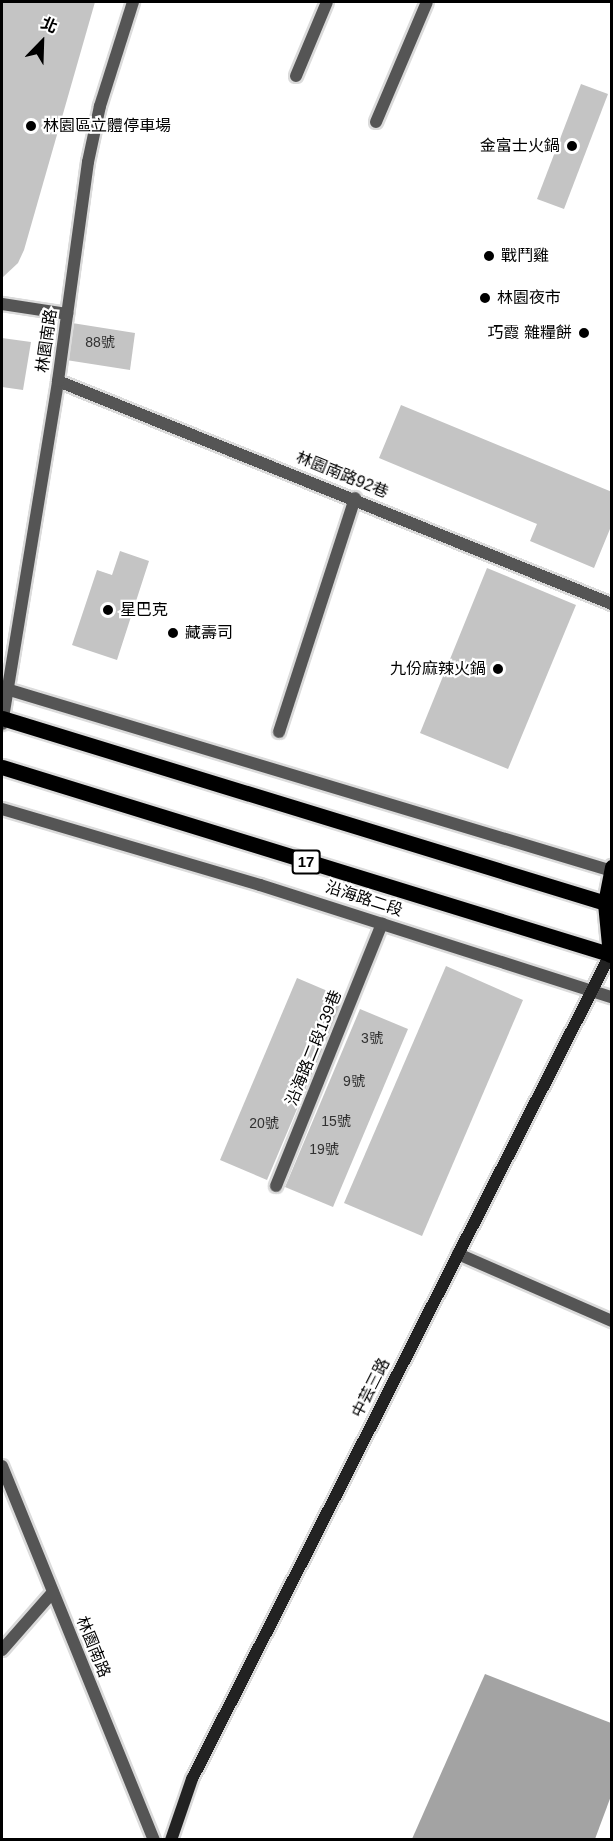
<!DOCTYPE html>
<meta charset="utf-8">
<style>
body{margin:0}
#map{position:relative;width:613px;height:1841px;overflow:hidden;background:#fff;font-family:Arial,"Noto Sans TC",sans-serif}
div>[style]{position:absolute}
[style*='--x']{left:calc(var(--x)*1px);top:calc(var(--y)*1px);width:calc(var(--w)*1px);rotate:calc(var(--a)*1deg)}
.water>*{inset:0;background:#a3a3a3}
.building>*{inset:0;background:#c4c4c4}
.roads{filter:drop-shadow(2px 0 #dbdbdb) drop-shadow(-2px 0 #dbdbdb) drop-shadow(0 2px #dbdbdb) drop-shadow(0 -2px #dbdbdb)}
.lane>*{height:12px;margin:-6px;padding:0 6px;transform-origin:6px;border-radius:6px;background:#555}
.street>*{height:12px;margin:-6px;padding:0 6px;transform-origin:6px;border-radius:6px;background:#555}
.secondary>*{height:12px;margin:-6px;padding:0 6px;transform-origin:6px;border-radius:6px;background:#222}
.primary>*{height:15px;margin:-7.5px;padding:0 7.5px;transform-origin:7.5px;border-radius:7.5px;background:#000}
.dots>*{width:16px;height:16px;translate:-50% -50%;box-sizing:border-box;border:3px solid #fff;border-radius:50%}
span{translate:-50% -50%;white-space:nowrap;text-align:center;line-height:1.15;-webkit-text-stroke:4.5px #fff;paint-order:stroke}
.number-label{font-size:14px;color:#313131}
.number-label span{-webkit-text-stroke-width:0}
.shield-label span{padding:2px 4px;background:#fff;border:2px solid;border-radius:4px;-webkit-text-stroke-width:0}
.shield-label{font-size:15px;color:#000;font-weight:700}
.poi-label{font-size:16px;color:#000}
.left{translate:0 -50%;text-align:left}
.right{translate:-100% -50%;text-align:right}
.street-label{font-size:16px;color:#000}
.frame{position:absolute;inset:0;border:3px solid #000;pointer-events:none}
.north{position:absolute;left:12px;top:12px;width:60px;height:60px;-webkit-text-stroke:4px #fff;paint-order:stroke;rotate:23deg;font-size:16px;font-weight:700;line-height:24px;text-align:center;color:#000}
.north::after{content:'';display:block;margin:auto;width:21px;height:27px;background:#000;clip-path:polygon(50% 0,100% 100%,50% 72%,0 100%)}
</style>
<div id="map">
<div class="water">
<div style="clip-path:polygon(485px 1674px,611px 1723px,611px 1796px,595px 1839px,412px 1839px)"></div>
</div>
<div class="building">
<div style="clip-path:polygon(2px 2px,95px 2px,24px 250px,18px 263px,2px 278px)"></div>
<div style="clip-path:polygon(581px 84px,608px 94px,564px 209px,537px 199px)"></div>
<div style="clip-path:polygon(72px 323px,135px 333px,130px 370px,66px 360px)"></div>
<div style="clip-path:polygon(2px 338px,31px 342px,23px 390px,2px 387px)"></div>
<div style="clip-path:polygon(401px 405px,612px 492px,612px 524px,594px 568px,530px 541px,537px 524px,379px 458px)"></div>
<div style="clip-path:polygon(120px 551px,149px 561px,117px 660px,72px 645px,97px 570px,112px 575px)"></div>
<div style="clip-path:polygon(487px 568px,576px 605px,508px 769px,420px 733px)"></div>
<div style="clip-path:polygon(446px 966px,523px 1000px,422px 1236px,344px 1203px)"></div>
<div style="clip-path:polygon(297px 978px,344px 998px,267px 1180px,220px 1160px)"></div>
<div style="clip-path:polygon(360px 1009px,408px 1029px,333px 1207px,285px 1187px)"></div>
</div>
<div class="roads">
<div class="lane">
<div style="--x:296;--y:76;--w:80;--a:-67.3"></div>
<div style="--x:376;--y:122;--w:130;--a:-67"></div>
<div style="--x:2;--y:304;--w:66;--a:8.7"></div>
<div style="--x:279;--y:732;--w:246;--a:-72"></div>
<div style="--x:276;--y:1186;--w:283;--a:-68"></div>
<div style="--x:2;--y:1466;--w:404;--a:67.9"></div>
<div style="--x:2;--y:1650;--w:77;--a:-48.7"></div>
</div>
<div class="street">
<div style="--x:58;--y:381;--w:597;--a:21.93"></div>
<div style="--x:3;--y:688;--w:636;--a:16.73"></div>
<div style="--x:2;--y:724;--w:348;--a:-80.7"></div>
<div style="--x:58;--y:381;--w:221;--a:-82.2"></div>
<div style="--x:88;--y:162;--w:57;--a:-77.9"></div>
<div style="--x:100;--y:106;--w:109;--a:-72.4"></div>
<div style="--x:2;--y:809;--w:269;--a:16.4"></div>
<div style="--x:260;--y:885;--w:369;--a:17.7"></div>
<div style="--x:458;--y:1254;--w:168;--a:23.5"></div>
</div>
<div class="secondary">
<div style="--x:171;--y:1840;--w:65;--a:-71"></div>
<div style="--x:192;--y:1779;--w:924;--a:-63.1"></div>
</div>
<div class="primary">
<div style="--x:2;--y:718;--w:638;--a:17.04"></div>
<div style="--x:2;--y:767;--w:638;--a:17.13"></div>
<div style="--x:610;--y:955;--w:52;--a:-95.5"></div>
<div style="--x:605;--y:903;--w:37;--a:-79"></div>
</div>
</div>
<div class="dots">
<div style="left:31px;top:126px;background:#000"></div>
<div style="left:572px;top:146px;background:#000"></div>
<div style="left:489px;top:256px;background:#000"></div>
<div style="left:485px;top:298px;background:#000"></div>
<div style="left:584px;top:333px;background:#000"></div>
<div style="left:108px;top:610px;background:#000"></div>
<div style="left:173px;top:633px;background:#000"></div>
<div style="left:498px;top:669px;background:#000"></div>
</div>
<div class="number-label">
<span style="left:100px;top:342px">88號</span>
<span style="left:372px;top:1038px">3號</span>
<span style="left:354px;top:1081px">9號</span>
<span style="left:336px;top:1121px">15號</span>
<span style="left:264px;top:1123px">20號</span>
<span style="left:324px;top:1149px">19號</span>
</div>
<div class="shield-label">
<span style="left:306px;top:862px">17</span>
</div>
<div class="poi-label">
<span class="left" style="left:43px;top:126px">林園區立體停車場</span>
<span class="right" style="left:560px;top:146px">金富士火鍋</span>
<span class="left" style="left:501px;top:256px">戰鬥雞</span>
<span class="left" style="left:497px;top:298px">林園夜市</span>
<span class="right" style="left:572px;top:333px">巧霞 雜糧餅</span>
<span class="left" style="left:120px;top:610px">星巴克</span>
<span class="left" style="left:185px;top:633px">藏壽司</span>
<span class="right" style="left:486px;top:669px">九份麻辣火鍋</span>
</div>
<div class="street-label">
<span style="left:47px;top:341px;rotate:-82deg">林園南路</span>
<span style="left:342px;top:475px;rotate:22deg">林園南路92巷</span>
<span style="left:364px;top:899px;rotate:18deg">沿海路二段</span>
<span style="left:314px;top:1048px;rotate:-68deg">沿海路二段139巷</span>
<span style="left:371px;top:1388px;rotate:-63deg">中芸三路</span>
<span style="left:93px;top:1647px;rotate:68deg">林園南路</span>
</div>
<div class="frame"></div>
<div class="north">北</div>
</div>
